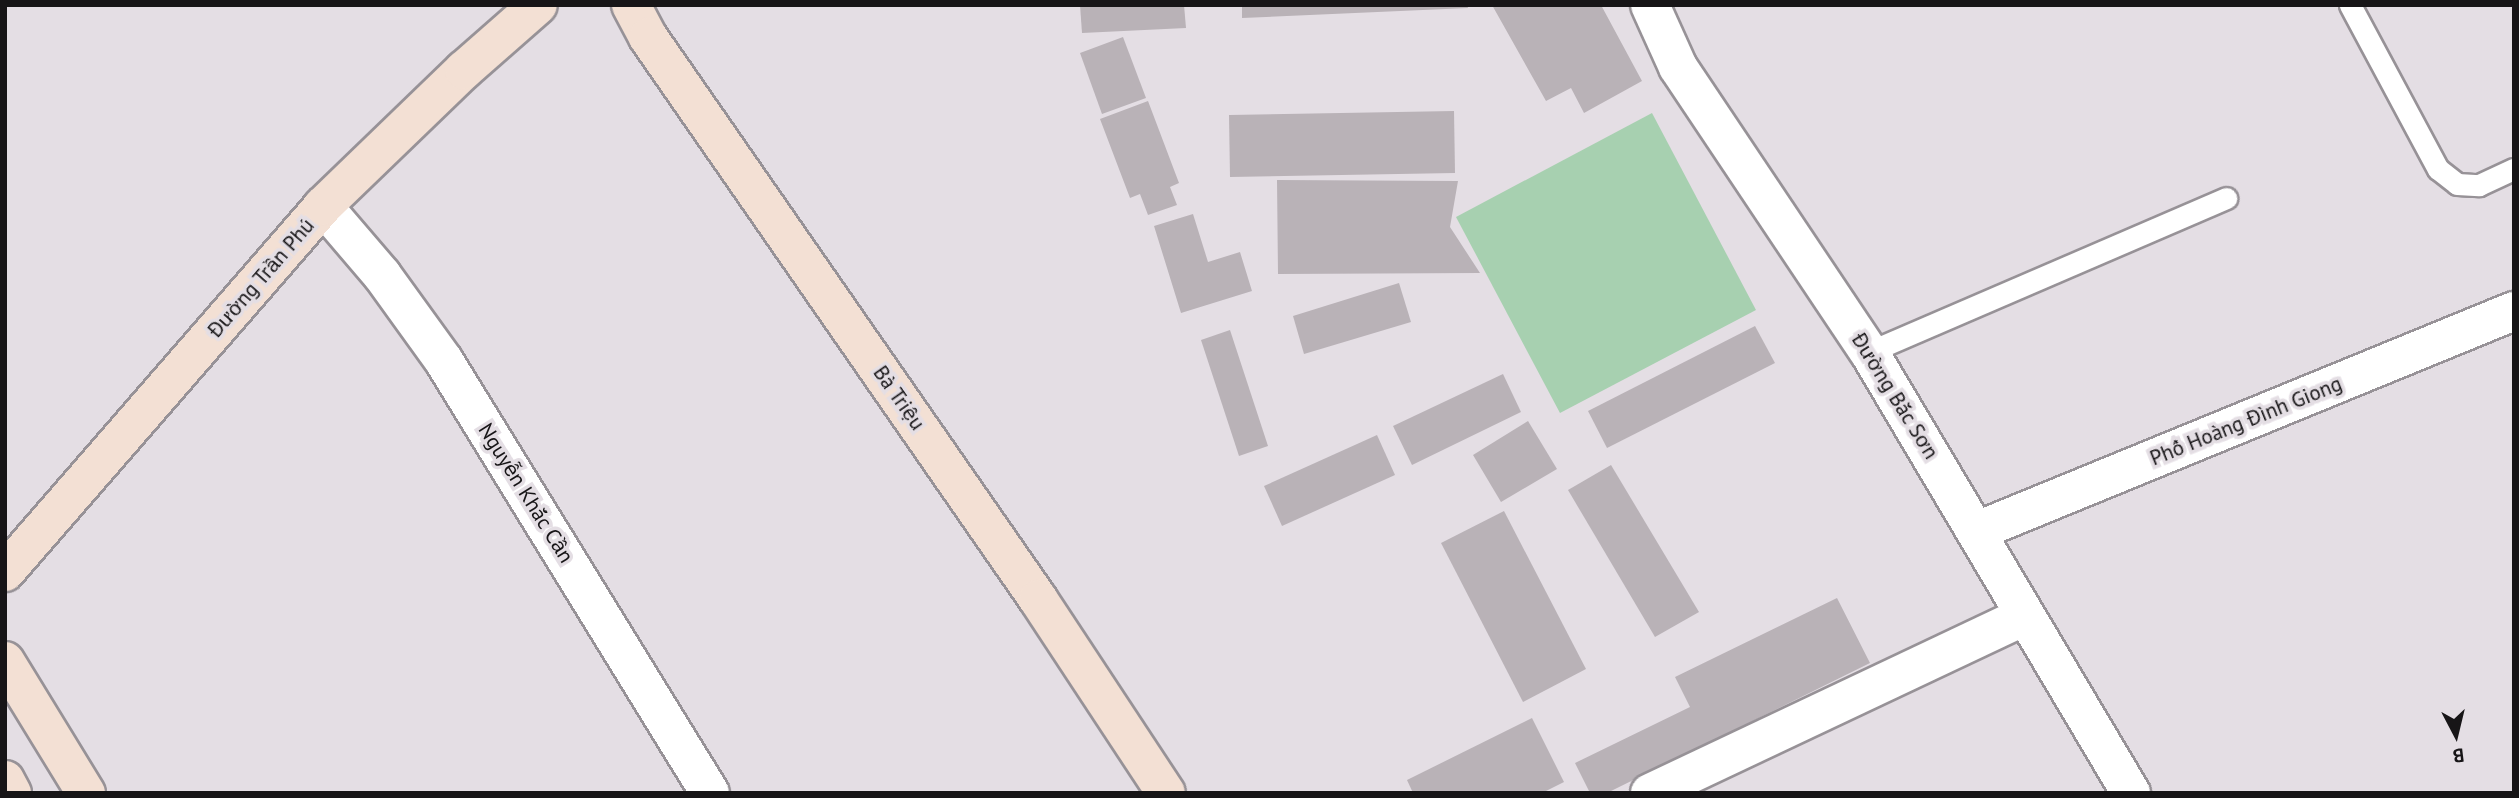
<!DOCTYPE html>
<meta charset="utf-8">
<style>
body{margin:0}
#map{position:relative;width:2519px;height:798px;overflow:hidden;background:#e4dee4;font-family:"PT Sans",sans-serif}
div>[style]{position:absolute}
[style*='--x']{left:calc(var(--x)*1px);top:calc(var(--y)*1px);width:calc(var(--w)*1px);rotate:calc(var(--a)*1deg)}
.green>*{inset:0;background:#a7d0b0}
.building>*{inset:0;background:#b9b2b7}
.roads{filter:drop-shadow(2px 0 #979297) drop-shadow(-2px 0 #979297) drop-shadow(0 2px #979297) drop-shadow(0 -2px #979297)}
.service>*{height:21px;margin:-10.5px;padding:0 10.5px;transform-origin:10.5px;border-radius:10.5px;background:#fff}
.minor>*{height:38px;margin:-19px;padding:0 19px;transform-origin:19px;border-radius:19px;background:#fff}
.tertiary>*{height:38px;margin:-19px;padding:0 19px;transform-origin:19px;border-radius:19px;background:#fff}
.secondary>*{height:38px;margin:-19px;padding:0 19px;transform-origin:19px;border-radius:19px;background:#f3e0d4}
span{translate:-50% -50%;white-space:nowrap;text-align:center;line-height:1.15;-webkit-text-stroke:7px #e4dee4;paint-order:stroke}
.street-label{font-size:21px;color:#171517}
.frame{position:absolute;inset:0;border:7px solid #171517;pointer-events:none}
.north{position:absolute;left:2421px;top:700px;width:70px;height:70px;-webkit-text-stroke:5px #e4dee4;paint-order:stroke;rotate:173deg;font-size:19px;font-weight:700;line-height:28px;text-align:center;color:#171517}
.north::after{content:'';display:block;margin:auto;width:24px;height:32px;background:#171517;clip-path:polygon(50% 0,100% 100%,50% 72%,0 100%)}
</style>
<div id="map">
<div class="green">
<div style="clip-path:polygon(1652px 113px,1756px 310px,1560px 413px,1456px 217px)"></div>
</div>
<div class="building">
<div style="clip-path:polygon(1080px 5px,1184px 5px,1186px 28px,1082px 33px)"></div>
<div style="clip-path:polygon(1242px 5px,1467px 5px,1468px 8px,1242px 18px)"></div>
<div style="clip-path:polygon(1492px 5px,1601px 5px,1642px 81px,1584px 113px,1571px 88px,1546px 101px)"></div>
<div style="clip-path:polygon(1123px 37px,1146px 98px,1102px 114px,1080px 53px)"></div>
<div style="clip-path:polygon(1148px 101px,1179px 183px,1170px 187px,1177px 205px,1148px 215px,1140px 194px,1130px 198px,1100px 119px)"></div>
<div style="clip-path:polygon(1454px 111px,1455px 173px,1230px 177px,1229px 115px)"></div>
<div style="clip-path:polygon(1277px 180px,1458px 181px,1450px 227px,1480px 273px,1278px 274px)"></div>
<div style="clip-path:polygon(1193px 214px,1208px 262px,1240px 252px,1252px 291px,1181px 313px,1154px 226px)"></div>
<div style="clip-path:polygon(1399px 283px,1411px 322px,1304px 354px,1293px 316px)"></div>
<div style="clip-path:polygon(1755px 326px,1775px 363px,1607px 448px,1588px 411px)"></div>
<div style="clip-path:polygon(1230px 330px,1268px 446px,1239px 456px,1201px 340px)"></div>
<div style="clip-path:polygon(1503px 374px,1521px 412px,1412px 465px,1393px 426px)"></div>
<div style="clip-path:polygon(1528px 421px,1557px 469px,1501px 502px,1473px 455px)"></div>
<div style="clip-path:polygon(1377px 435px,1395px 475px,1282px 526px,1264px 486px)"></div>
<div style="clip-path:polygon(1611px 465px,1699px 612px,1655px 637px,1568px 490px)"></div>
<div style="clip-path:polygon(1504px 511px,1586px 669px,1523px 702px,1441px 543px)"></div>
<div style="clip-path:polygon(1837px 598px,1870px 663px,1607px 793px,1590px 793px,1575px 763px,1690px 707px,1675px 677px)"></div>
<div style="clip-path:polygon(1532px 718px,1564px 782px,1542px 793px,1413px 793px,1407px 780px)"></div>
</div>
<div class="roads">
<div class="service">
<div style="--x:2350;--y:5;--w:186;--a:61.8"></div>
<div style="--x:2438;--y:169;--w:24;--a:38"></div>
<div style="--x:2457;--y:184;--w:22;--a:3"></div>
<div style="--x:2479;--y:185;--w:38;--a:-25"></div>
<div style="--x:1869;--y:352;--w:389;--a:-23.3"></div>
</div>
<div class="minor">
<div style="--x:323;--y:206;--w:91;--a:49.5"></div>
<div style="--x:382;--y:275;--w:106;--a:54.2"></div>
<div style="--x:444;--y:361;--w:507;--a:58.38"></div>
<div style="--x:1977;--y:531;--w:580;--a:-22.28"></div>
<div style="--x:1650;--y:793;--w:414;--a:-25.3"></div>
</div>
<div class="tertiary">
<div style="--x:1650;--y:5;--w:68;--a:65.7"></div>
<div style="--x:1678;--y:67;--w:343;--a:56.2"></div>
<div style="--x:1869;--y:352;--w:513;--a:59.29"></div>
</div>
<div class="secondary">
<div style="--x:631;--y:5;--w:36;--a:62"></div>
<div style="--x:648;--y:37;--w:684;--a:55.24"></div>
<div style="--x:1038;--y:599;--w:232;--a:56.6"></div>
<div style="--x:5;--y:572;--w:485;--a:-49"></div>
<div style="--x:323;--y:206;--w:196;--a:-44"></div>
<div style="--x:464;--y:70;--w:98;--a:-41.3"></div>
<div style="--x:5;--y:661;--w:155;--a:58.5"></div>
<div style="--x:5;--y:780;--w:15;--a:62"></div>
</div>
</div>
<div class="street-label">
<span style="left:261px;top:278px;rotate:-49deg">Đường Trần Phú</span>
<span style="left:1895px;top:396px;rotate:58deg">Đường Bắc Sơn</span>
<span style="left:899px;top:398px;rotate:55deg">Bà Triệu</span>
<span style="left:2246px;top:421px;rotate:-22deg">Phố Hoàng Đình Giong</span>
<span style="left:526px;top:493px;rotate:58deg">Nguyễn Khắc Cần</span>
</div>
<div class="frame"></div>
<div class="north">B</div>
</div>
